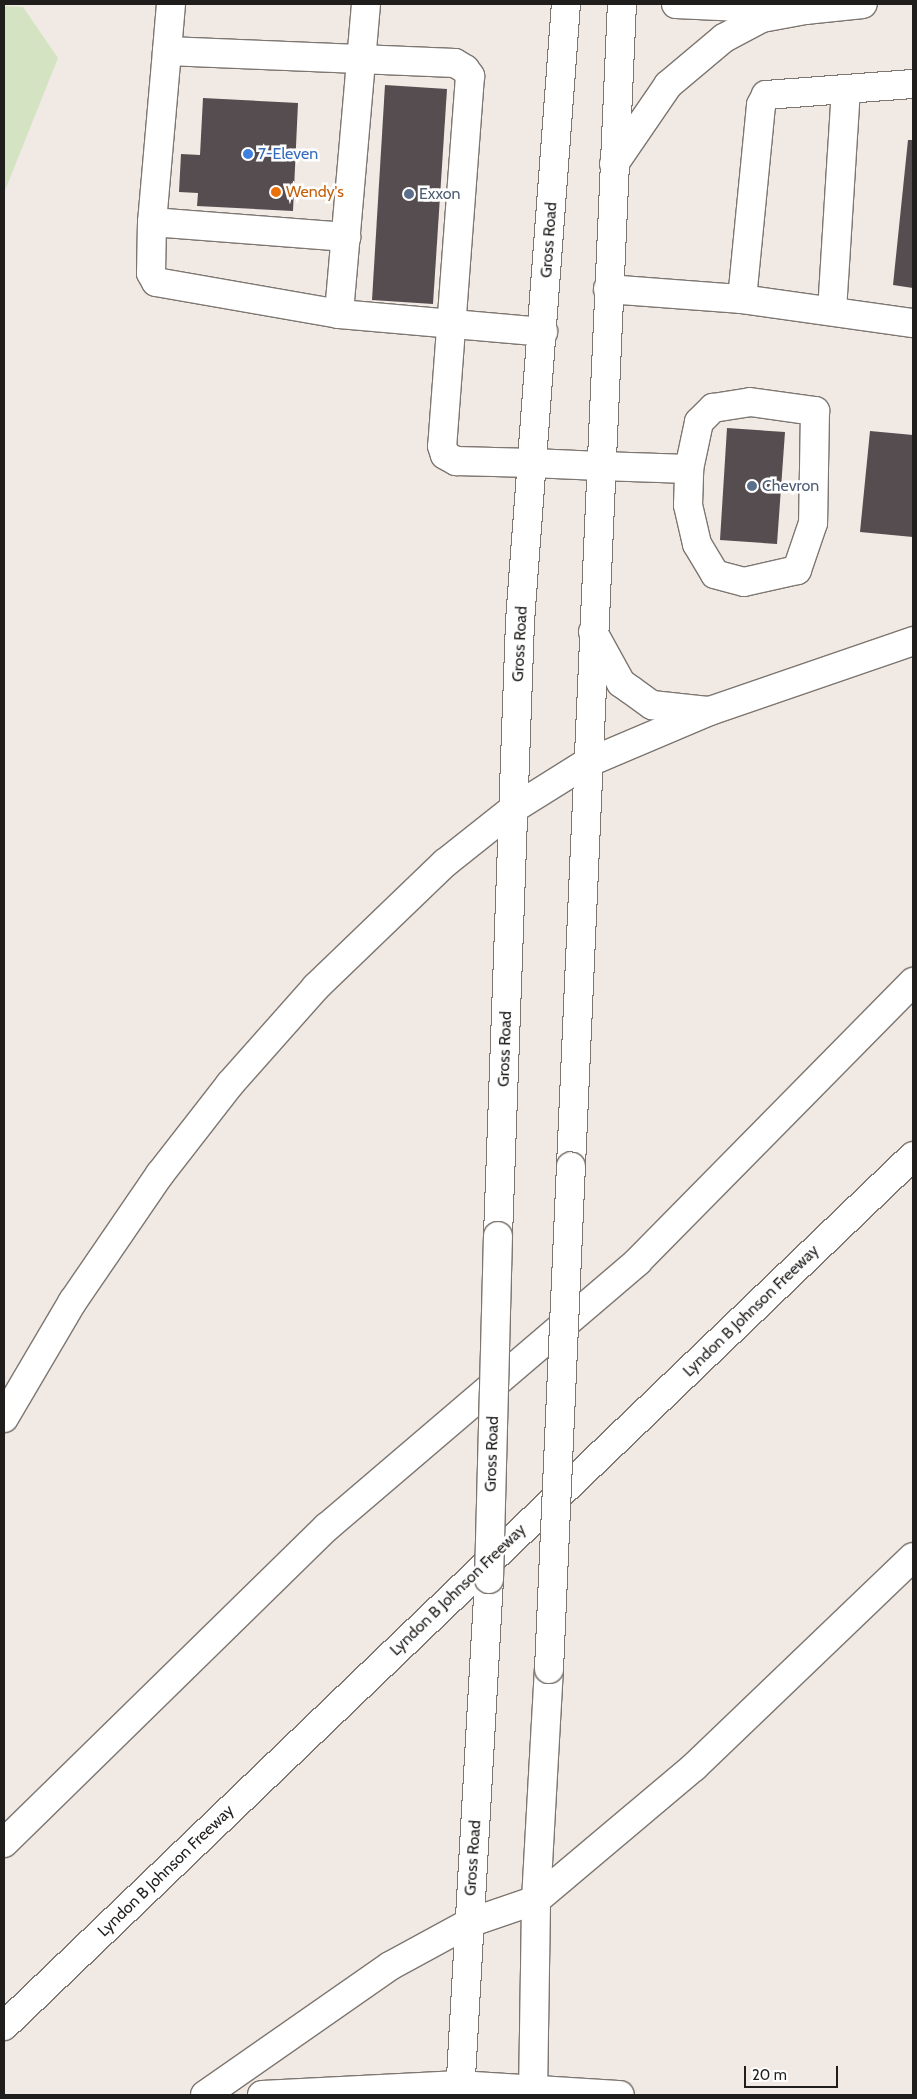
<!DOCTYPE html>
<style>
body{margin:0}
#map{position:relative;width:917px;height:2099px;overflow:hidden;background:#f1e9e3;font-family:Cabin,sans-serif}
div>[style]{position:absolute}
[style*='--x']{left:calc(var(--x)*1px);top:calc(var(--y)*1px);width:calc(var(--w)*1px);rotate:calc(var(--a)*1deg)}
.green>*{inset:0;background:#d4e4c2}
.building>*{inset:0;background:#554d50}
.roads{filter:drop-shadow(1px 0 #7d7671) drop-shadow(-1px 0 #7d7671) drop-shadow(0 1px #7d7671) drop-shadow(0 -1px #7d7671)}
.minor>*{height:28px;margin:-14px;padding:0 14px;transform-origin:14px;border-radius:14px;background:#fff}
.major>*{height:28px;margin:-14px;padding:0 14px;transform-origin:14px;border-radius:14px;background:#fff}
.highway>*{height:28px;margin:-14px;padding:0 14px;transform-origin:14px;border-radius:14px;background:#fff}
.bridges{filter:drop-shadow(1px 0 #7d7671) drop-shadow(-1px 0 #7d7671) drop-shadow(0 1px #7d7671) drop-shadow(0 -1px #7d7671)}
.major-bridge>*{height:28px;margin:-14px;padding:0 14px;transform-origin:14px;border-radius:14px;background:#fff}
.dots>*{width:14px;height:14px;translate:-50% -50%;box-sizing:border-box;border:2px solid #fff;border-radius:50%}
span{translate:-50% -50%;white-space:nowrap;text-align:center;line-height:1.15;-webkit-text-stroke:5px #fff;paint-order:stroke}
.shop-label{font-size:16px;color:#366cbe}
.left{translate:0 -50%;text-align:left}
.food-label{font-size:16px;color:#c56008}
.service-label{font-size:16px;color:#4e5e75}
.street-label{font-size:16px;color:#201e1c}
.frame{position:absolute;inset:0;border:5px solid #201e1c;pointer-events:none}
.scale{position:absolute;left:744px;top:2066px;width:94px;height:22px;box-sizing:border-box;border:2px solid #201e1c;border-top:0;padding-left:6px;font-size:15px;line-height:18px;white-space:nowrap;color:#201e1c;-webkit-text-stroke:4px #fff;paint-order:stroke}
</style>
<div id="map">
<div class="green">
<div style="clip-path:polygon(4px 6px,23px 7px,58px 58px,4px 193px)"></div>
</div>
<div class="building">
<div style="clip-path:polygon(385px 85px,447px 89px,433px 304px,372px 300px)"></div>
<div style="clip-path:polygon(203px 98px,298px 103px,293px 211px,197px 206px,198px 193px,179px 192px,181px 154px,200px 155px)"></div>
<div style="clip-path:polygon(908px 140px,913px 140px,913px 288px,893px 285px)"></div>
<div style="clip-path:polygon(727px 428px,785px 432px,777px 544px,720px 540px)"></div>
<div style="clip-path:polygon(870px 431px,913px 435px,913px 537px,860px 532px)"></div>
</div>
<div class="roads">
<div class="minor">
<div style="--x:171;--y:4;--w:47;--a:94.9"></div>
<div style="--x:167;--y:51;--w:288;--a:2.4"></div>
<div style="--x:455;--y:63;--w:12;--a:31"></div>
<div style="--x:465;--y:69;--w:9;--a:54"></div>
<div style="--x:470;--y:76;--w:371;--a:94.3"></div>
<div style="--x:442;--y:446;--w:9;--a:72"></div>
<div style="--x:445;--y:455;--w:13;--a:29"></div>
<div style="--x:456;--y:461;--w:76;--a:1.5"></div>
<div style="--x:366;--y:4;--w:311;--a:95"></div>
<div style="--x:339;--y:314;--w:205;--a:5"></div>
<div style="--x:676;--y:4;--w:129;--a:2.7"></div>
<div style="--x:805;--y:10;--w:58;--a:-5.9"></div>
<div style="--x:167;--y:51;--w:172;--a:95"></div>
<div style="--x:152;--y:222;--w:51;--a:91.1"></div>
<div style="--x:151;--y:273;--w:10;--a:61"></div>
<div style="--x:156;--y:282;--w:186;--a:9.9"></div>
<div style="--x:152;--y:222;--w:195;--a:4.4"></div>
<div style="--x:608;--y:289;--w:134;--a:4.3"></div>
<div style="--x:742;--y:299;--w:195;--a:-84.4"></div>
<div style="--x:761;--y:105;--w:11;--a:-63"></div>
<div style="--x:766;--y:95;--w:147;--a:-4.3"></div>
<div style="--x:742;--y:299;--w:173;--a:8"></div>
<div style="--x:832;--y:311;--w:220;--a:-86.4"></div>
<div style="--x:600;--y:466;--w:89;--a:1.9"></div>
<div style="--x:689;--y:469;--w:48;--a:-78"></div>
<div style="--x:699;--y:422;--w:20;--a:-45"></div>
<div style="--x:713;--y:408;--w:37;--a:-9"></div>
<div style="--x:750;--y:402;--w:66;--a:7.9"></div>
<div style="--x:815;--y:411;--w:112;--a:91"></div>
<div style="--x:813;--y:523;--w:50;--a:108.8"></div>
<div style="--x:797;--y:570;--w:54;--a:167.2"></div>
<div style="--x:744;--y:582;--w:30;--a:-165"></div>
<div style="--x:715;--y:574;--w:35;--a:-121"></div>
<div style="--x:697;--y:544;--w:40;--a:-103"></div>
<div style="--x:688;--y:505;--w:36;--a:-88"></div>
<div style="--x:460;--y:2085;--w:160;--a:3.6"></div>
</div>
<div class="major">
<div style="--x:614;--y:164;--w:96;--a:-55.6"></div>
<div style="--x:668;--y:85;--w:73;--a:-40"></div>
<div style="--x:724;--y:38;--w:43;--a:-27.8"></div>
<div style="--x:762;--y:18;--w:44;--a:-10.5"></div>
<div style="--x:532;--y:463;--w:68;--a:2.5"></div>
<div style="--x:571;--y:1166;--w:1163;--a:-87.49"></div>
<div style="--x:498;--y:1236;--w:615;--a:-87.95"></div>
<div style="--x:520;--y:621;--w:619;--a:-85.74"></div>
<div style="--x:536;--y:1900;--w:207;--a:-40.1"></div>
<div style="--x:694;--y:1767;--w:303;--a:-43.8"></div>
<div style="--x:460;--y:2095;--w:517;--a:-86.78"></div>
<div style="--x:533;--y:2095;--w:195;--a:-89.1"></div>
<div style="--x:536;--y:1900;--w:231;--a:-86.8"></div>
</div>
<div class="highway">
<div style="--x:593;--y:632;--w:58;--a:61.2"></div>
<div style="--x:621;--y:683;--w:12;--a:35"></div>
<div style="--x:631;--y:690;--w:26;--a:36"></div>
<div style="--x:652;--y:705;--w:56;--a:6.1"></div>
<div style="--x:4;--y:1418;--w:136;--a:-59.5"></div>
<div style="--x:73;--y:1301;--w:154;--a:-55.6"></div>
<div style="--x:160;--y:1174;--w:114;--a:-52.1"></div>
<div style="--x:230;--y:1084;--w:130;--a:-48.4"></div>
<div style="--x:316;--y:987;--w:179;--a:-43.9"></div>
<div style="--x:445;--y:863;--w:87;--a:-38.5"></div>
<div style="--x:513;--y:809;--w:85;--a:-32"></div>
<div style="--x:585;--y:764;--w:136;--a:-23"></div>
<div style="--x:710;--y:711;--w:215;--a:-19"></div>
<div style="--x:4;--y:1843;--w:452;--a:-44.4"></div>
<div style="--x:327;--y:1527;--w:409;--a:-40.5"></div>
<div style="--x:638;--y:1261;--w:392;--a:-45.4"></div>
<div style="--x:4;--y:2026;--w:1258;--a:-43.74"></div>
<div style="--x:205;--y:2095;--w:226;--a:-34.9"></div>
<div style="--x:390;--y:1966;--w:90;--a:-28.6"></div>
<div style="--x:469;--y:1923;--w:71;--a:-18.9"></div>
<div style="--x:262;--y:2095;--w:198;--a:-2.9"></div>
</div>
</div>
<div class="bridges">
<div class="major-bridge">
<div style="--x:489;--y:1579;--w:343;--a:-88.5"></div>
<div style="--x:549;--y:1669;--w:503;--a:-87.5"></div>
</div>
</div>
<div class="dots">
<div style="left:248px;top:154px;background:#3f7fe0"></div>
<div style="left:276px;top:192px;background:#e8710a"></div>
<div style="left:409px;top:194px;background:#5c6f8a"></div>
<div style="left:752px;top:486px;background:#5c6f8a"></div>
</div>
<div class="shop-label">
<span class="left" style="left:258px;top:154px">7-Eleven</span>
</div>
<div class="food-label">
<span class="left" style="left:286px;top:192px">Wendy's</span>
</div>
<div class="service-label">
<span class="left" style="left:419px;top:194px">Exxon</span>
<span class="left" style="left:762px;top:486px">Chevron</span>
</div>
<div class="street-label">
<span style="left:549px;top:240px;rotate:-86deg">Gross Road</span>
<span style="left:520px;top:644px;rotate:-87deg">Gross Road</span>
<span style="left:505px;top:1049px;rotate:-88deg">Gross Road</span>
<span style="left:751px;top:1311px;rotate:-44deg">Lyndon B Johnson Freeway</span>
<span style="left:492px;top:1454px;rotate:-88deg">Gross Road</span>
<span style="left:458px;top:1590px;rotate:-44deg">Lyndon B Johnson Freeway</span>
<span style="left:473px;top:1858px;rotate:-86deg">Gross Road</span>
<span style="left:166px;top:1871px;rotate:-44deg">Lyndon B Johnson Freeway</span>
</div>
<div class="frame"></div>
<div class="scale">20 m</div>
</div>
